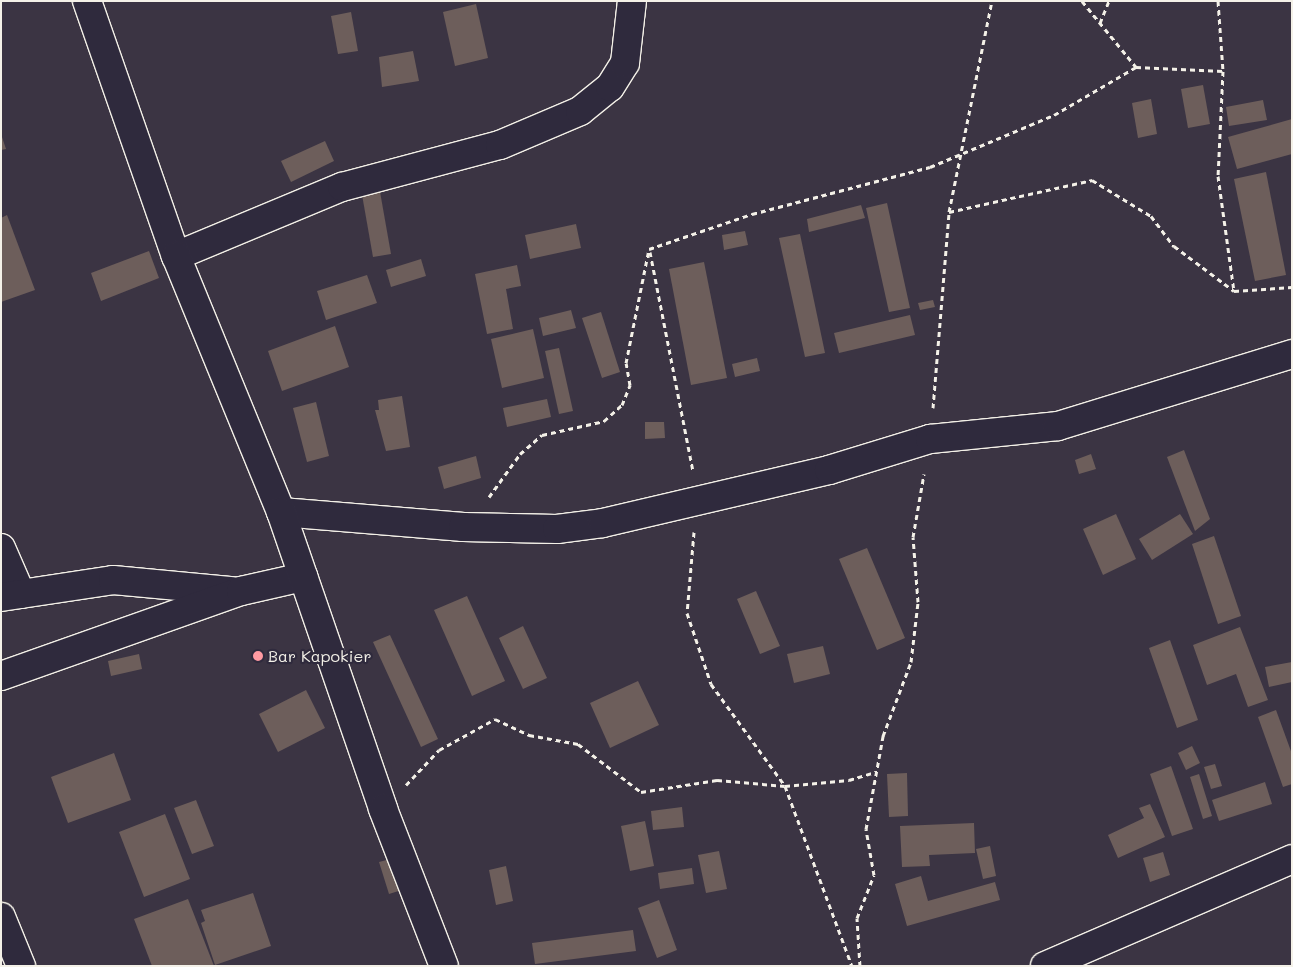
<!DOCTYPE html>
<style>
body{margin:0}
#map{position:relative;width:1293px;height:967px;overflow:hidden;background:#3b3443;font-family:Mali,sans-serif}
div>[style]{position:absolute}
[style*='--x']{left:calc(var(--x)*1px);top:calc(var(--y)*1px);width:calc(var(--w)*1px);rotate:calc(var(--a)*1deg)}
.building>*{inset:0;background:#6d5e5b}
.path>*{height:3px;margin-top:-1.5px;transform-origin:0;background:repeating-linear-gradient(90deg,#f4f1e8 0 5px,transparent 0 9px)}
.roads{filter:drop-shadow(1px 0 #f4f1e8) drop-shadow(-1px 0 #f4f1e8) drop-shadow(0 1px #f4f1e8) drop-shadow(0 -1px #f4f1e8)}
.minor>*{height:28px;margin:-14px;padding:0 14px;transform-origin:14px;border-radius:14px;background:#2f2a3d}
.secondary>*{height:28px;margin:-14px;padding:0 14px;transform-origin:14px;border-radius:14px;background:#2f2a3d}
.dots>*{width:14px;height:14px;translate:-50% -50%;box-sizing:border-box;border:2px solid #2f2a3d;border-radius:50%}
span{translate:-50% -50%;white-space:nowrap;text-align:center;line-height:1.15;-webkit-text-stroke:4.5px #2f2a3d;paint-order:stroke}
.poi-label{font-size:16px;color:#f4f1e8}
.left{translate:0 -50%;text-align:left}
.frame{position:absolute;inset:0;border:2px solid #f4f1e8;pointer-events:none}
</style>
<div id="map">
<div class="building">
<div style="clip-path:polygon(476px 4px,488px 58px,455px 66px,443px 12px)"></div>
<div style="clip-path:polygon(351px 12px,358px 51px,338px 54px,331px 16px)"></div>
<div style="clip-path:polygon(413px 51px,419px 81px,382px 87px,379px 57px)"></div>
<div style="clip-path:polygon(1203px 85px,1210px 124px,1188px 128px,1181px 89px)"></div>
<div style="clip-path:polygon(1151px 99px,1157px 134px,1138px 138px,1132px 103px)"></div>
<div style="clip-path:polygon(1263px 100px,1267px 120px,1229px 126px,1226px 107px)"></div>
<div style="clip-path:polygon(1292px 119px,1292px 154px,1237px 169px,1228px 137px)"></div>
<div style="clip-path:polygon(1px 134px,6px 149px,1px 150px)"></div>
<div style="clip-path:polygon(325px 141px,334px 161px,291px 182px,281px 161px)"></div>
<div style="clip-path:polygon(1266px 172px,1286px 275px,1255px 281px,1234px 179px)"></div>
<div style="clip-path:polygon(379px 186px,391px 254px,373px 257px,361px 189px)"></div>
<div style="clip-path:polygon(887px 203px,910px 308px,889px 312px,866px 208px)"></div>
<div style="clip-path:polygon(861px 205px,865px 218px,809px 232px,807px 219px)"></div>
<div style="clip-path:polygon(7px 215px,35px 290px,1px 302px,1px 218px)"></div>
<div style="clip-path:polygon(576px 224px,581px 248px,530px 259px,525px 235px)"></div>
<div style="clip-path:polygon(745px 231px,748px 245px,724px 250px,722px 235px)"></div>
<div style="clip-path:polygon(800px 234px,825px 353px,805px 357px,779px 238px)"></div>
<div style="clip-path:polygon(149px 251px,159px 278px,101px 301px,91px 273px)"></div>
<div style="clip-path:polygon(421px 259px,426px 276px,391px 287px,386px 270px)"></div>
<div style="clip-path:polygon(704px 262px,727px 378px,691px 385px,669px 269px)"></div>
<div style="clip-path:polygon(517px 265px,521px 286px,506px 289px,513px 329px,487px 334px,475px 274px)"></div>
<div style="clip-path:polygon(367px 275px,377px 303px,326px 320px,317px 291px)"></div>
<div style="clip-path:polygon(933px 300px,935px 307px,920px 310px,918px 303px)"></div>
<div style="clip-path:polygon(571px 310px,576px 328px,543px 336px,539px 318px)"></div>
<div style="clip-path:polygon(601px 312px,620px 372px,602px 378px,582px 318px)"></div>
<div style="clip-path:polygon(910px 315px,915px 335px,839px 353px,834px 333px)"></div>
<div style="clip-path:polygon(335px 326px,349px 367px,282px 391px,268px 351px)"></div>
<div style="clip-path:polygon(533px 329px,544px 378px,502px 388px,491px 339px)"></div>
<div style="clip-path:polygon(559px 348px,573px 411px,559px 414px,545px 351px)"></div>
<div style="clip-path:polygon(757px 358px,760px 371px,735px 377px,732px 364px)"></div>
<div style="clip-path:polygon(402px 396px,410px 447px,386px 451px,375px 410px,379px 410px,378px 400px)"></div>
<div style="clip-path:polygon(547px 399px,551px 417px,507px 427px,503px 408px)"></div>
<div style="clip-path:polygon(316px 402px,329px 456px,307px 462px,293px 408px)"></div>
<div style="clip-path:polygon(645px 422px,664px 422px,665px 438px,645px 439px)"></div>
<div style="clip-path:polygon(1184px 450px,1210px 519px,1195px 531px,1167px 457px)"></div>
<div style="clip-path:polygon(1091px 454px,1096px 469px,1079px 474px,1075px 460px)"></div>
<div style="clip-path:polygon(476px 456px,481px 478px,444px 489px,438px 467px)"></div>
<div style="clip-path:polygon(1116px 514px,1136px 559px,1103px 575px,1083px 529px)"></div>
<div style="clip-path:polygon(1180px 514px,1193px 534px,1152px 560px,1139px 539px)"></div>
<div style="clip-path:polygon(1214px 536px,1241px 616px,1218px 624px,1192px 544px)"></div>
<div style="clip-path:polygon(867px 548px,905px 638px,877px 650px,839px 559px)"></div>
<div style="clip-path:polygon(756px 591px,780px 646px,760px 654px,737px 599px)"></div>
<div style="clip-path:polygon(467px 596px,505px 681px,472px 696px,434px 610px)"></div>
<div style="clip-path:polygon(523px 626px,547px 678px,523px 689px,499px 638px)"></div>
<div style="clip-path:polygon(1240px 627px,1268px 700px,1248px 707px,1236px 674px,1207px 685px,1193px 645px)"></div>
<div style="clip-path:polygon(390px 635px,438px 739px,421px 747px,373px 642px)"></div>
<div style="clip-path:polygon(1170px 640px,1198px 720px,1177px 728px,1149px 648px)"></div>
<div style="clip-path:polygon(823px 646px,830px 674px,794px 683px,787px 654px)"></div>
<div style="clip-path:polygon(139px 654px,142px 669px,111px 676px,108px 661px)"></div>
<div style="clip-path:polygon(1292px 662px,1292px 682px,1269px 687px,1265px 667px)"></div>
<div style="clip-path:polygon(638px 681px,659px 725px,610px 748px,590px 703px)"></div>
<div style="clip-path:polygon(306px 690px,325px 728px,278px 752px,259px 714px)"></div>
<div style="clip-path:polygon(1276px 710px,1292px 754px,1292px 784px,1283px 787px,1258px 717px)"></div>
<div style="clip-path:polygon(1192px 746px,1200px 763px,1186px 770px,1178px 753px)"></div>
<div style="clip-path:polygon(114px 753px,131px 800px,68px 823px,51px 777px)"></div>
<div style="clip-path:polygon(1215px 764px,1222px 786px,1211px 789px,1204px 767px)"></div>
<div style="clip-path:polygon(1171px 766px,1193px 829px,1172px 836px,1150px 774px)"></div>
<div style="clip-path:polygon(907px 773px,908px 816px,889px 817px,887px 774px)"></div>
<div style="clip-path:polygon(1199px 774px,1212px 816px,1203px 819px,1190px 777px)"></div>
<div style="clip-path:polygon(1265px 782px,1272px 804px,1219px 821px,1212px 800px)"></div>
<div style="clip-path:polygon(196px 800px,214px 846px,192px 854px,174px 808px)"></div>
<div style="clip-path:polygon(1150px 804px,1165px 837px,1118px 858px,1108px 835px,1144px 818px,1139px 808px)"></div>
<div style="clip-path:polygon(682px 807px,684px 827px,653px 830px,651px 811px)"></div>
<div style="clip-path:polygon(165px 814px,190px 879px,144px 897px,119px 832px)"></div>
<div style="clip-path:polygon(645px 821px,654px 866px,630px 871px,621px 826px)"></div>
<div style="clip-path:polygon(974px 823px,975px 853px,929px 855px,930px 866px,902px 867px,900px 826px)"></div>
<div style="clip-path:polygon(990px 846px,996px 876px,983px 879px,976px 849px)"></div>
<div style="clip-path:polygon(719px 851px,727px 889px,706px 893px,698px 855px)"></div>
<div style="clip-path:polygon(1163px 852px,1170px 875px,1150px 882px,1143px 858px)"></div>
<div style="clip-path:polygon(398px 857px,408px 888px,389px 894px,379px 862px)"></div>
<div style="clip-path:polygon(506px 866px,513px 901px,496px 905px,489px 870px)"></div>
<div style="clip-path:polygon(692px 868px,694px 884px,660px 889px,658px 873px)"></div>
<div style="clip-path:polygon(921px 876px,928px 901px,995px 882px,1000px 900px,907px 926px,895px 884px)"></div>
<div style="clip-path:polygon(253px 893px,271px 946px,215px 965px,201px 923px,205px 921px,201px 910px)"></div>
<div style="clip-path:polygon(188px 899px,214px 966px,152px 966px,134px 919px)"></div>
<div style="clip-path:polygon(659px 900px,677px 950px,657px 958px,638px 908px)"></div>
<div style="clip-path:polygon(633px 930px,636px 951px,535px 964px,532px 943px)"></div>
</div>
<div class="path">
<div style="--x:1082;--y:1;--w:85;--a:50.7"></div>
<div style="--x:1218;--y:1;--w:70;--a:85.9"></div>
<div style="--x:1100;--y:23;--w:24;--a:-68"></div>
<div style="--x:949;--y:212;--w:147;--a:-12.6"></div>
<div style="--x:1092;--y:180;--w:69;--a:31.4"></div>
<div style="--x:1151;--y:216;--w:38;--a:53"></div>
<div style="--x:1174;--y:246;--w:75;--a:36.9"></div>
<div style="--x:1234;--y:291;--w:58;--a:-3.9"></div>
<div style="--x:650;--y:252;--w:224;--a:78.9"></div>
<div style="--x:933;--y:408;--w:197;--a:-85.3"></div>
<div style="--x:949;--y:212;--w:215;--a:-78.5"></div>
<div style="--x:489;--y:497;--w:53;--a:-54.2"></div>
<div style="--x:520;--y:454;--w:29;--a:-41"></div>
<div style="--x:542;--y:435;--w:64;--a:-12.7"></div>
<div style="--x:604;--y:421;--w:24;--a:-42"></div>
<div style="--x:622;--y:405;--w:22;--a:-68"></div>
<div style="--x:630;--y:385;--w:22;--a:-100"></div>
<div style="--x:626;--y:363;--w:116;--a:-78.6"></div>
<div style="--x:649;--y:249;--w:109;--a:-18.8"></div>
<div style="--x:752;--y:214;--w:184;--a:-14.8"></div>
<div style="--x:930;--y:167;--w:134;--a:-22.8"></div>
<div style="--x:1054;--y:115;--w:95;--a:-30.3"></div>
<div style="--x:1136;--y:67;--w:87;--a:2.6"></div>
<div style="--x:1223;--y:71;--w:105;--a:92.7"></div>
<div style="--x:1218;--y:176;--w:116;--a:82.1"></div>
<div style="--x:694;--y:532;--w:81;--a:94.9"></div>
<div style="--x:687;--y:613;--w:75;--a:71.3"></div>
<div style="--x:711;--y:684;--w:126;--a:54"></div>
<div style="--x:785;--y:786;--w:192;--a:69.6"></div>
<div style="--x:406;--y:785;--w:48;--a:-46.7"></div>
<div style="--x:439;--y:750;--w:64;--a:-29"></div>
<div style="--x:495;--y:719;--w:38;--a:25"></div>
<div style="--x:529;--y:735;--w:50;--a:10.4"></div>
<div style="--x:578;--y:744;--w:79;--a:37.3"></div>
<div style="--x:641;--y:792;--w:77;--a:-9"></div>
<div style="--x:717;--y:780;--w:68;--a:5"></div>
<div style="--x:785;--y:786;--w:64;--a:-5.4"></div>
<div style="--x:849;--y:780;--w:28;--a:-17"></div>
<div style="--x:860;--y:966;--w:48;--a:-93.6"></div>
<div style="--x:857;--y:918;--w:46;--a:-68.4"></div>
<div style="--x:874;--y:875;--w:47;--a:-99.9"></div>
<div style="--x:866;--y:829;--w:95;--a:-79.6"></div>
<div style="--x:883;--y:736;--w:79;--a:-69.3"></div>
<div style="--x:911;--y:662;--w:60;--a:-83.3"></div>
<div style="--x:918;--y:602;--w:65;--a:-94.4"></div>
<div style="--x:913;--y:537;--w:64;--a:-80.1"></div>
</div>
<div class="roads">
<div class="minor">
<div style="--x:176;--y:256;--w:180;--a:-22.6"></div>
<div style="--x:342;--y:187;--w:163;--a:-14.9"></div>
<div style="--x:500;--y:145;--w:87;--a:-23"></div>
<div style="--x:580;--y:111;--w:38;--a:-39"></div>
<div style="--x:610;--y:87;--w:28;--a:-58"></div>
<div style="--x:625;--y:63;--w:62;--a:-83.6"></div>
<div style="--x:281;--y:512;--w:183;--a:4.7"></div>
<div style="--x:463;--y:527;--w:94;--a:1.2"></div>
<div style="--x:557;--y:529;--w:46;--a:-7.4"></div>
<div style="--x:603;--y:523;--w:232;--a:-13.2"></div>
<div style="--x:829;--y:470;--w:106;--a:-17.1"></div>
<div style="--x:930;--y:439;--w:129;--a:-5.8"></div>
<div style="--x:1058;--y:426;--w:245;--a:-17.1"></div>
<div style="--x:1;--y:548;--w:50;--a:66.5"></div>
<div style="--x:1;--y:597;--w:113;--a:-8.6"></div>
<div style="--x:113;--y:580;--w:120;--a:5.3"></div>
<div style="--x:1;--y:676;--w:255;--a:-19.5"></div>
<div style="--x:241;--y:591;--w:64;--a:-12.7"></div>
<div style="--x:1;--y:917;--w:53;--a:67.8"></div>
<div style="--x:1045;--y:966;--w:269;--a:-23.4"></div>
</div>
<div class="secondary">
<div style="--x:87;--y:1;--w:270;--a:70.8"></div>
<div style="--x:176;--y:256;--w:277;--a:67.7"></div>
<div style="--x:281;--y:512;--w:314;--a:71"></div>
<div style="--x:383;--y:809;--w:168;--a:68.8"></div>
</div>
</div>
<div class="dots">
<div style="left:258px;top:656px;background:#ff9aa2"></div>
</div>
<div class="poi-label">
<span class="left" style="left:268px;top:656px">Bar Kapokier</span>
</div>
<div class="frame"></div>
</div>
